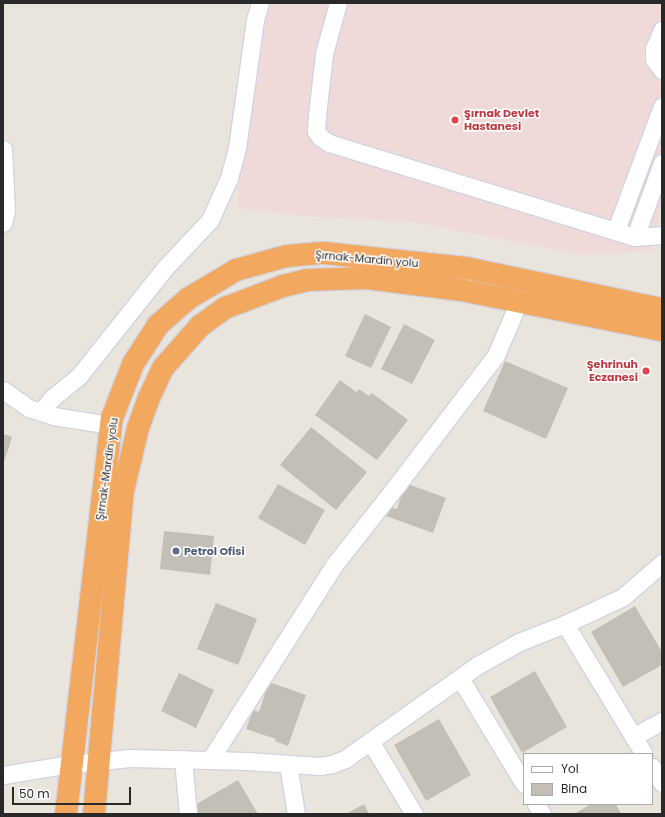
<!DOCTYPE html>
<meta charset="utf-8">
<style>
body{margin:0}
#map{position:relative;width:665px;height:817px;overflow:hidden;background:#eae5dc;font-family:Poppins,sans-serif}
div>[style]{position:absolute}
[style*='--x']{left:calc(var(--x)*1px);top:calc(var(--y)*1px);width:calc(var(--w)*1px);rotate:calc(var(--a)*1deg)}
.medical>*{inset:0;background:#f0dad9}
.building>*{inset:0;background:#c3bfb7}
.roads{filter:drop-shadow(1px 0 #d1d3e1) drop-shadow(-1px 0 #d1d3e1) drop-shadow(0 1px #d1d3e1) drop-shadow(0 -1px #d1d3e1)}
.minor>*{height:17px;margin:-8.5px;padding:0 8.5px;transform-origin:8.5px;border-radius:8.5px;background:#fff}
.highway>*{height:22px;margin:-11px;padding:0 11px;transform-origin:11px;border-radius:11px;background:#f2a85f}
.dots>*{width:11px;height:11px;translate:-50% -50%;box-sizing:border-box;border:2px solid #fff;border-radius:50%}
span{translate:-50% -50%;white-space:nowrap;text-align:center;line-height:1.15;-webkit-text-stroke:3px #fff;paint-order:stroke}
.health-label{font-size:11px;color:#be3a42;font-weight:700}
.left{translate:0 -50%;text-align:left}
.right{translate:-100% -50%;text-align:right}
.street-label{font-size:11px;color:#292929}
.service-label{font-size:11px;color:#4e5e75;font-weight:700}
.frame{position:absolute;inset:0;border:4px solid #292929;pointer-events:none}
.legend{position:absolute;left:523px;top:753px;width:130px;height:52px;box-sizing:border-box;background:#fff;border:1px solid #a9a9a9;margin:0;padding:5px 7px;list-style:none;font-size:12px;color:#292929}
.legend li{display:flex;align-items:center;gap:8px;height:20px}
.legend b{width:20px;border:1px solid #a9a9a9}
.scale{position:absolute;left:12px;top:787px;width:119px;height:18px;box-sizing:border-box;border:2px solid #292929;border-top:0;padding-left:5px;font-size:12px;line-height:14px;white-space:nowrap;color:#292929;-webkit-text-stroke:3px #fff;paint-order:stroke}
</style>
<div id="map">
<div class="medical">
<div style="clip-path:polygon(268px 3px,662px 3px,662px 199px,652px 251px,583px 255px,413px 222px,316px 217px,236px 208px,258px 41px)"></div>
</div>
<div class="building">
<div style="clip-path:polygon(365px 314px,391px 327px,371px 368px,345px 356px)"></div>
<div style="clip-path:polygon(404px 324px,435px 340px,412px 384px,381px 369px)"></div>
<div style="clip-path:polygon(505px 361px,568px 388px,546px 439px,483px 411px)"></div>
<div style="clip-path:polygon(340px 380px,356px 392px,359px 389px,369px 396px,372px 393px,408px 420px,377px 460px,315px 415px)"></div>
<div style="clip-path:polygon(311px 427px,367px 472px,336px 510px,280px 465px)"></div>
<div style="clip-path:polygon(3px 434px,12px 437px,3px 465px)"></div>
<div style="clip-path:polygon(405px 483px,446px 498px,433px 533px,386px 516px,390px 507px,397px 509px)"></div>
<div style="clip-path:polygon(278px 484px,325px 510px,305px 545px,258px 518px)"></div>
<div style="clip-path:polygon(164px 531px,214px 536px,210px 575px,160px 569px)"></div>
<div style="clip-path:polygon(216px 603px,257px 619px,238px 665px,197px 649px)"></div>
<div style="clip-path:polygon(635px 606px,662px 652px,662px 665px,623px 687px,591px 632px)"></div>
<div style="clip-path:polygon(535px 671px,567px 727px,522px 753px,490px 697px)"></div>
<div style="clip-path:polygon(179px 673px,214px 690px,196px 728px,161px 711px)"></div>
<div style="clip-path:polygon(269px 682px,306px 695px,288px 746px,275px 741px,276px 739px,246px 729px,253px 710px,259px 712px)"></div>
<div style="clip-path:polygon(439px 719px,471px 775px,426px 801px,394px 745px)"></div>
<div style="clip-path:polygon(238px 780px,258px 814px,198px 814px,193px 806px)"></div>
<div style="clip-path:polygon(364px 804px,369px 814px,346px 814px)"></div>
<div style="clip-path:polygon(591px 804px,616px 804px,621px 814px,574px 814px)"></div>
</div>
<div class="roads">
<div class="minor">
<div style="--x:338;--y:3;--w:53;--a:105.4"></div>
<div style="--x:324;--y:54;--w:61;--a:96.5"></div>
<div style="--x:317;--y:115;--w:16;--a:94"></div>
<div style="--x:316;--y:131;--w:7;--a:56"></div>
<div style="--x:320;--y:137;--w:11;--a:34"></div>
<div style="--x:329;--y:143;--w:320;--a:17.1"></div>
<div style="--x:635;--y:237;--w:27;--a:-4"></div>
<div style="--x:662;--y:30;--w:21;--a:113"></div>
<div style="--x:654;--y:49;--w:10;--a:90"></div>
<div style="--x:654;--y:59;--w:14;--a:54"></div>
<div style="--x:3;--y:149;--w:62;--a:87.2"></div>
<div style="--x:6;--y:211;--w:12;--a:104"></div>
<div style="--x:616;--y:230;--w:132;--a:-69.6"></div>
<div style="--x:635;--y:237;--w:79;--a:-70"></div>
<div style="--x:3;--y:390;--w:32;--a:35"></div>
<div style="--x:29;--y:408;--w:25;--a:18"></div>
<div style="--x:53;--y:416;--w:59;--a:8.8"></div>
<div style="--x:41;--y:412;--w:18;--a:-52"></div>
<div style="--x:52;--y:398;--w:35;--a:-39"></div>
<div style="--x:79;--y:376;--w:137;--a:-51.5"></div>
<div style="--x:164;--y:269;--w:67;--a:-46.8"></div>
<div style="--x:210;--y:220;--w:46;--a:-65.7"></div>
<div style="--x:229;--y:178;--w:31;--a:-75"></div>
<div style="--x:237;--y:148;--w:129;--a:-82"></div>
<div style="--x:255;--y:20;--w:18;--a:-74"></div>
<div style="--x:565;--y:624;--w:152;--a:58.7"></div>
<div style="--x:460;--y:678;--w:124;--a:58.9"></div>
<div style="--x:633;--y:737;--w:33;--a:-29"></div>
<div style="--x:370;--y:741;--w:85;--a:58.9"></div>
<div style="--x:183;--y:759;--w:55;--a:84.8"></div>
<div style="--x:210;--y:760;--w:231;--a:-57.5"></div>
<div style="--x:334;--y:565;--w:102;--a:-51.8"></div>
<div style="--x:397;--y:485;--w:163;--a:-52.7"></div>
<div style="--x:496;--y:355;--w:59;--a:-66.9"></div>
<div style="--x:288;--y:764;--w:51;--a:80.9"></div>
<div style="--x:652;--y:767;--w:19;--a:58"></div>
<div style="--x:3;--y:775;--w:69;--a:-9.2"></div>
<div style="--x:71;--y:764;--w:59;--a:-5.8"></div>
<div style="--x:130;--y:758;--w:117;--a:1.5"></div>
<div style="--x:247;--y:761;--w:73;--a:3.9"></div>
<div style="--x:320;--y:766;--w:12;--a:-9"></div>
<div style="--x:332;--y:764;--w:14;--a:-21"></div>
<div style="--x:345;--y:759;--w:163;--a:-35.3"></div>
<div style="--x:478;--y:665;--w:47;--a:-29.3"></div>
<div style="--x:519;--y:642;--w:49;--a:-21.4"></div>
<div style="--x:565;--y:624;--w:64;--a:-25"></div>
<div style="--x:623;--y:597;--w:52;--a:-41.1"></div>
<div style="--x:536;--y:804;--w:12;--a:59"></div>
</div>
<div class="highway">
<div style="--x:66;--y:814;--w:399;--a:-83.4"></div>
<div style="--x:112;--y:418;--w:58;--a:-68.7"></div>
<div style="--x:133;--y:364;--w:46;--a:-57.3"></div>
<div style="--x:158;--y:325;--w:41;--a:-41.1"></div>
<div style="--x:189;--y:298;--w:55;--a:-30.8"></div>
<div style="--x:236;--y:270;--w:53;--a:-15.4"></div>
<div style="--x:287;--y:256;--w:37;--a:-5"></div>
<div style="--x:324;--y:253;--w:143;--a:6"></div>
<div style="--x:466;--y:268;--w:200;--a:11.8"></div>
<div style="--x:94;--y:814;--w:324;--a:-84.9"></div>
<div style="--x:123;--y:491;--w:65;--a:-76.6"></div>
<div style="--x:138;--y:428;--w:30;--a:-70"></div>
<div style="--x:148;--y:400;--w:35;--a:-65"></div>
<div style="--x:163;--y:368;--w:56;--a:-48.6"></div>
<div style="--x:200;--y:326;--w:31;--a:-36"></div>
<div style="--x:225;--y:308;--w:62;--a:-20.8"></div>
<div style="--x:283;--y:286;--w:25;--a:-14"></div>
<div style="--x:307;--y:280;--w:59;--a:-1.9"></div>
<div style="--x:366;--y:278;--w:96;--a:7.2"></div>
<div style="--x:461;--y:290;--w:205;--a:11.3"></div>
</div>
</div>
<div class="dots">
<div style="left:455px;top:120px;background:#e0444e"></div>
<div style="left:646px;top:371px;background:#e0444e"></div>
<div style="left:176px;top:551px;background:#5c6f8a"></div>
</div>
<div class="health-label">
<span class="left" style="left:464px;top:120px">Şırnak Devlet<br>Hastanesi</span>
<span class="right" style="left:638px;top:371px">Şehrinuh<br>Eczanesi</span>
</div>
<div class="street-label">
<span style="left:367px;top:259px;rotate:5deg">Şırnak-Mardin yolu</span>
<span style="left:107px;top:469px;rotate:-82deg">Şırnak-Mardin yolu</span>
</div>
<div class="service-label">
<span class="left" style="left:184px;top:551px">Petrol Ofisi</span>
</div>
<div class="frame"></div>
<ul class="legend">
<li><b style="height:5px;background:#fff"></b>Yol</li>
<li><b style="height:11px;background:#c3bfb7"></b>Bina</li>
</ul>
<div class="scale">50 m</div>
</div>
